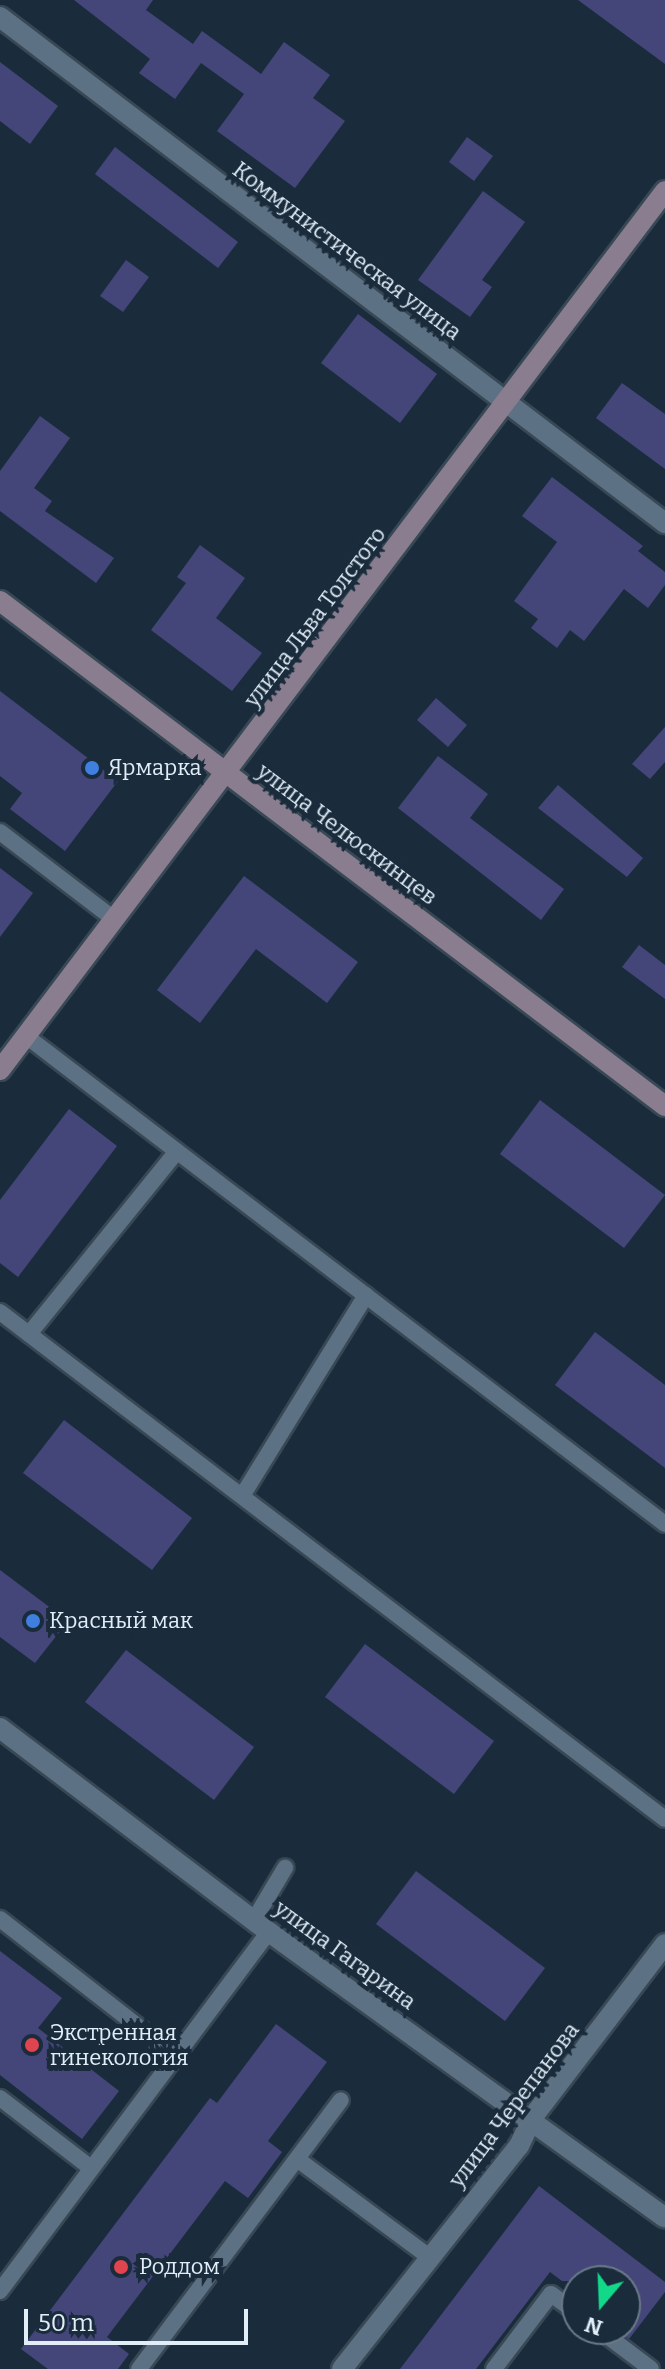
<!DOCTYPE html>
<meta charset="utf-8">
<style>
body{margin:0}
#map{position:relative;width:665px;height:2369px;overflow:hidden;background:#1a2c3c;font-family:Bitter,serif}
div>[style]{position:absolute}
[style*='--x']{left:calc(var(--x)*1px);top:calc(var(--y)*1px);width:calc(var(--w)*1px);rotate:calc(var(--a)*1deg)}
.building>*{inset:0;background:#444679}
.roads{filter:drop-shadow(2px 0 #384855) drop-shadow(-2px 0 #384855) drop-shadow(0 2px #384855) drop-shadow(0 -2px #384855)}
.lane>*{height:16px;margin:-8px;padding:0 8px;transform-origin:8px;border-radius:8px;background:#5c7183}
.street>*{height:20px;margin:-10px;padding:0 10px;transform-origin:10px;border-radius:10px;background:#5c7183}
.secondary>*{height:20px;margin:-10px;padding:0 10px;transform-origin:10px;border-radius:10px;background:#8a7d8f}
.dots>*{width:22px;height:22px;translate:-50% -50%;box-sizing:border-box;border:4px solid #1a2c3c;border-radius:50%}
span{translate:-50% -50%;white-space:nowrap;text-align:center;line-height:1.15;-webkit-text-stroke:8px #1a2c3c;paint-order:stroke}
.street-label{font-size:22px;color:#e1edf7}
.poi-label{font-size:22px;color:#e1edf7}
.left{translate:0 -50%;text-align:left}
.north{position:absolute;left:561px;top:2265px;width:80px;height:80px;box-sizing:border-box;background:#1a2c3c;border:2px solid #6a7987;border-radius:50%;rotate:199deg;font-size:22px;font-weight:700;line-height:32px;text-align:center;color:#e1edf7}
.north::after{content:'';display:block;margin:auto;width:28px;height:36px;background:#12d98a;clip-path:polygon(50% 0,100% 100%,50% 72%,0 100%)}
.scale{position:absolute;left:24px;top:2309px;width:224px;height:36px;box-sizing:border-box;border:4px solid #e1edf7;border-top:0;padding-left:10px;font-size:24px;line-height:28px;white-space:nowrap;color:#e1edf7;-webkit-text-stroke:6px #1a2c3c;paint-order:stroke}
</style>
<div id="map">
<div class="building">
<div style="clip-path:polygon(74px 0,153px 0,146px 10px,193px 44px,202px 31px,261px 74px,284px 42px,330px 75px,313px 98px,345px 121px,295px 188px,217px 131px,244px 94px,201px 63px,175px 99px,139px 73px,150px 59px)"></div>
<div style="clip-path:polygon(578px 0,665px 0,665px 64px)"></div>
<div style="clip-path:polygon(0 62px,58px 106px,30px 144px,0 121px)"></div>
<div style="clip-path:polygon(467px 137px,493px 156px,474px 181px,449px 162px)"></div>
<div style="clip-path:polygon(115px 147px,238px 242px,218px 268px,95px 174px)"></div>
<div style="clip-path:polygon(483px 191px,525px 222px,482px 280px,492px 287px,470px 317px,418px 280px)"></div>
<div style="clip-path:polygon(126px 260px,149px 277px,123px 312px,100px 296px)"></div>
<div style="clip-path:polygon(358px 314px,437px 374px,400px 423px,321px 363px)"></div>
<div style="clip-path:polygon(622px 383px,665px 414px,665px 469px,596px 418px)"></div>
<div style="clip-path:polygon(40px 416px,70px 438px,34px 488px,52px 501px,45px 511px,114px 558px,96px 583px,0 511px,0 471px)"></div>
<div style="clip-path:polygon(552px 477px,643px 546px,638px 551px,665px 572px,665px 585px,648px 608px,624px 589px,584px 641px,570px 630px,557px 648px,531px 628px,538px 619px,514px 601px,557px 542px,522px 516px)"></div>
<div style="clip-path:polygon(200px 545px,245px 578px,216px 618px,262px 653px,232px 691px,151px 630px,186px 583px,177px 577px)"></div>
<div style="clip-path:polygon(0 691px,118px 781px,65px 851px,10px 809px,22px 793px,0 776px)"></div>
<div style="clip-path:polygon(436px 698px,467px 725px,448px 747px,417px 720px)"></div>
<div style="clip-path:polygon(665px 727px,665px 762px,650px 779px,632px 764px)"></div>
<div style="clip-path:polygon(438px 756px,488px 794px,470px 818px,564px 889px,541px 920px,398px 808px)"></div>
<div style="clip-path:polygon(558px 785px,643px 858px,627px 877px,538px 808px)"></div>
<div style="clip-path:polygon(0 868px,33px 893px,0 937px)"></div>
<div style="clip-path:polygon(244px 876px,358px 962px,327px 1003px,256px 949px,200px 1023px,157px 990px)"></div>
<div style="clip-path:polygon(639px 945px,665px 965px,665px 999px,622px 967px)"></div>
<div style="clip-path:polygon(540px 1100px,665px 1195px,624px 1248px,500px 1154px)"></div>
<div style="clip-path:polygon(69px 1109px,117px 1146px,18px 1277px,0 1263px,0 1200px)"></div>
<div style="clip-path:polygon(595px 1332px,665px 1385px,665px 1468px,555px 1385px)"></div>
<div style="clip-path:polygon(64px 1420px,192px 1518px,152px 1570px,23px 1473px)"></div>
<div style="clip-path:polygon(0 1570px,68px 1621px,35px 1663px,0 1637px)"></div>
<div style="clip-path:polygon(365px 1644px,494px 1741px,454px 1794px,325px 1697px)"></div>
<div style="clip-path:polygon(126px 1650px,254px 1747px,214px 1800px,85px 1702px)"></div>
<div style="clip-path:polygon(416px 1871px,545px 1968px,505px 2021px,376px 1924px)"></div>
<div style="clip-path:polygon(0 1951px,62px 1998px,38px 2028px,119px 2091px,82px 2139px,0 2075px)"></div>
<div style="clip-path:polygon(276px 2024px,327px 2062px,268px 2141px,282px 2152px,248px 2198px,225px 2181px,107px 2337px,129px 2354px,118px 2369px,48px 2369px,21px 2349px,210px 2098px,217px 2103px)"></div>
<div style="clip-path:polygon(539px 2186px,665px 2282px,665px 2292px,629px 2339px,625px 2336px,625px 2281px,562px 2281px,550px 2272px,476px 2369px,400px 2369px)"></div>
</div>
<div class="roads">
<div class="lane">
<div style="--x:0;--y:832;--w:145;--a:37.4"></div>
<div style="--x:26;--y:1036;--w:804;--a:37.37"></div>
<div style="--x:0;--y:1312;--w:836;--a:37.32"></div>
<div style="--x:29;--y:1334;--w:235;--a:-51"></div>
<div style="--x:242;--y:1496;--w:236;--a:-58.3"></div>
<div style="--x:0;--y:1919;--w:222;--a:37.9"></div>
<div style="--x:254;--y:1920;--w:61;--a:-59.2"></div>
<div style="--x:0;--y:2098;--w:115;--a:37.6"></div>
<div style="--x:297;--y:2159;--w:163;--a:36.5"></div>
<div style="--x:0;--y:2291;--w:449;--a:-53.2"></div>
<div style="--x:598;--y:2329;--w:66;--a:37"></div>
<div style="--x:139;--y:2369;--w:336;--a:-53.1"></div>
<div style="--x:494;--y:2369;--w:94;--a:-52.8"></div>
<div style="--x:551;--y:2294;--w:32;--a:36"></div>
</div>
<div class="street">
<div style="--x:0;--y:17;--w:836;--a:37.27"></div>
<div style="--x:0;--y:1728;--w:338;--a:37.2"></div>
<div style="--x:269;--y:1932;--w:488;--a:35.8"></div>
<div style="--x:342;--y:2369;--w:285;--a:-51.6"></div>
<div style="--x:519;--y:2146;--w:31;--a:-65"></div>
<div style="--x:532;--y:2118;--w:219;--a:-52.6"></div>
</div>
<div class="secondary">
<div style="--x:0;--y:601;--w:835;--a:37.21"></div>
<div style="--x:0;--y:1070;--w:1102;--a:-52.89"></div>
</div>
</div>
<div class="dots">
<div style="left:92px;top:768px;background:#3f7fe0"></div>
<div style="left:33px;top:1621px;background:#3f7fe0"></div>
<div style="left:32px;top:2045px;background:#e0444e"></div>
<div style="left:121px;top:2267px;background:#e0444e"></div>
</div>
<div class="street-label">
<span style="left:347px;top:251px;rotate:37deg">Коммунистическая улица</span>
<span style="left:315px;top:617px;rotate:-53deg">улица Льва Толстого</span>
<span style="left:347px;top:834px;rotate:37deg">улица Челюскинцев</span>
<span style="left:345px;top:1955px;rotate:36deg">улица Гагарина</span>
<span style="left:514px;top:2105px;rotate:-53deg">улица Черепанова</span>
</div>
<div class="poi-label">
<span class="left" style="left:108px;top:768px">Ярмарка</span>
<span class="left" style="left:49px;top:1621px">Красный мак</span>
<span class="left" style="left:50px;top:2045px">Экстренная<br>гинекология</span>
<span class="left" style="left:139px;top:2267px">Роддом</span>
</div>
<div class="north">N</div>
<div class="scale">50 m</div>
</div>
